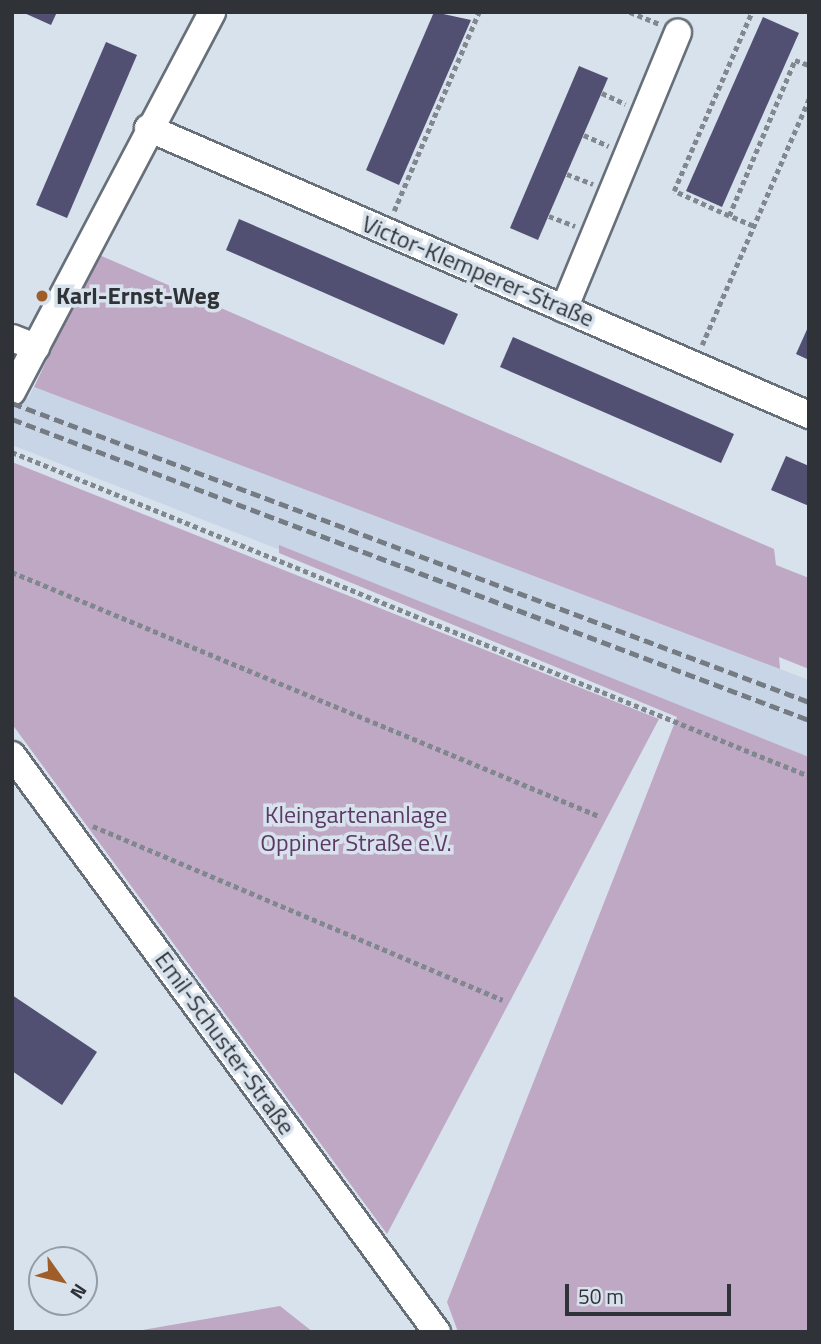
<!DOCTYPE html>
<meta charset="utf-8">
<style>
body{margin:0}
#map{position:relative;width:821px;height:1344px;overflow:hidden;background:#d8e2ed;font-family:"Titillium Web",sans-serif}
div>[style]{position:absolute}
[style*='--x']{left:calc(var(--x)*1px);top:calc(var(--y)*1px);width:calc(var(--w)*1px);rotate:calc(var(--a)*1deg)}
.built>*{inset:0;background:#c7d5e7}
.green>*{inset:0;background:#bea8c4}
.building>*{inset:0;background:#525072}
.path>*{height:4.5px;margin-top:-2.25px;transform-origin:0;background:repeating-linear-gradient(90deg,#80878e 0 5px,transparent 0 8.5px)}
.roads{filter:drop-shadow(2px 0 #676f79) drop-shadow(-2px 0 #676f79) drop-shadow(0 2px #676f79) drop-shadow(0 -2px #676f79)}
.minor>*{height:26px;margin:-13px;padding:0 13px;transform-origin:13px;border-radius:13px;background:#fff}
.rail>*{height:5px;margin-top:-2.5px;transform-origin:0;background:repeating-linear-gradient(90deg,#757b82 0 10px,transparent 0 15px)}
.dots>*{width:19px;height:19px;translate:-50% -50%;box-sizing:border-box;border:4px solid #d8e2ed;border-radius:50%}
span{translate:-50% -50%;white-space:nowrap;text-align:center;line-height:1.15;-webkit-text-stroke:7px #d8e2ed;paint-order:stroke}
.street-label{font-size:24px;color:#2f3337}
.poi-label{font-size:24px;color:#2f3337;font-weight:700}
.left{translate:0 -50%;text-align:left}
.park-label{font-size:24px;color:#5c3966}
.frame{position:absolute;inset:0;border:14px solid #2f3337;pointer-events:none}
.north{position:absolute;left:28px;top:1246px;width:70px;height:70px;box-sizing:border-box;background:#d8e2ed;border:2px solid #949ca4;border-radius:50%;rotate:124deg;font-size:19px;font-weight:700;line-height:28px;text-align:center;color:#2f3337}
.north::after{content:'';display:block;margin:auto;width:24px;height:32px;background:#9e5d29;clip-path:polygon(50% 0,100% 100%,50% 72%,0 100%)}
.scale{position:absolute;left:565px;top:1284px;width:166px;height:32px;box-sizing:border-box;border:4px solid #2f3337;border-top:0;padding-left:9px;font-size:21px;line-height:24px;white-space:nowrap;color:#2f3337;-webkit-text-stroke:5px #d8e2ed;paint-order:stroke}
</style>
<div id="map">
<div class="built">
<div style="clip-path:polygon(34px 387px,809px 680px,809px 757px,12px 445px,12px 392px,28px 398px)"></div>
</div>
<div class="green">
<div style="clip-path:polygon(97px 254px,774px 549px,776px 565px,809px 578px,809px 669px,779px 657px,780px 669px,34px 387px)"></div>
<div style="clip-path:polygon(12px 462px,659px 719px,387px 1234px,12px 724px)"></div>
<div style="clip-path:polygon(279px 545px,809px 757px,809px 1332px,458px 1332px,447px 1302px,677px 717px,279px 553px)"></div>
<div style="clip-path:polygon(280px 1306px,313px 1332px,131px 1332px)"></div>
</div>
<div class="building">
<div style="clip-path:polygon(22px 12px,57px 12px,51px 25px)"></div>
<div style="clip-path:polygon(434px 12px,471px 20px,399px 185px,366px 170px)"></div>
<div style="clip-path:polygon(763px 17px,799px 33px,722px 207px,686px 191px)"></div>
<div style="clip-path:polygon(106px 42px,137px 55px,67px 218px,36px 205px)"></div>
<div style="clip-path:polygon(579px 66px,608px 78px,538px 240px,510px 228px)"></div>
<div style="clip-path:polygon(239px 219px,458px 314px,444px 345px,226px 250px)"></div>
<div style="clip-path:polygon(809px 325px,809px 360px,796px 354px)"></div>
<div style="clip-path:polygon(513px 337px,734px 434px,721px 463px,500px 367px)"></div>
<div style="clip-path:polygon(786px 456px,809px 466px,809px 506px,771px 490px)"></div>
<div style="clip-path:polygon(12px 995px,97px 1052px,62px 1105px,12px 1071px)"></div>
</div>
<div class="path">
<div style="--x:630;--y:12;--w:31;--a:22"></div>
<div style="--x:602;--y:93;--w:26;--a:25"></div>
<div style="--x:584;--y:135;--w:27;--a:24"></div>
<div style="--x:567;--y:174;--w:28;--a:21"></div>
<div style="--x:394;--y:211;--w:216;--a:-66.9"></div>
<div style="--x:549;--y:216;--w:28;--a:21"></div>
<div style="--x:729;--y:216;--w:60;--a:-155.6"></div>
<div style="--x:674;--y:191;--w:195;--a:-66.5"></div>
<div style="--x:753;--y:226;--w:26;--a:-157"></div>
<div style="--x:729;--y:216;--w:169;--a:-67.1"></div>
<div style="--x:795;--y:60;--w:15;--a:20"></div>
<div style="--x:702;--y:345;--w:268;--a:-66.5"></div>
<div style="--x:12;--y:452;--w:860;--a:22.12"></div>
<div style="--x:12;--y:572;--w:636;--a:22.57"></div>
<div style="--x:93;--y:826;--w:445;--a:23"></div>
</div>
<div class="roads">
<div class="minor">
<div style="--x:148;--y:128;--w:721;--a:23.47"></div>
<div style="--x:564;--y:309;--w:299;--a:-67.6"></div>
<div style="--x:12;--y:338;--w:26;--a:21"></div>
<div style="--x:12;--y:392;--w:429;--a:-62.2"></div>
<div style="--x:12;--y:755;--w:717;--a:53.63"></div>
</div>
</div>
<div class="rail">
<div style="--x:12;--y:403;--w:851;--a:20.56"></div>
<div style="--x:12;--y:419;--w:852;--a:20.69"></div>
</div>
<div class="dots">
<div style="left:42px;top:296px;background:#9e5d29"></div>
</div>
<div class="street-label">
<span style="left:478px;top:271px;rotate:23deg">Victor-Klemperer-Straße</span>
<span style="left:225px;top:1043px;rotate:54deg">Emil-Schuster-Straße</span>
</div>
<div class="poi-label">
<span class="left" style="left:56px;top:296px">Karl-Ernst-Weg</span>
</div>
<div class="park-label">
<span style="left:356px;top:829px">Kleingartenanlage<br>Oppiner Straße e.V.</span>
</div>
<div class="frame"></div>
<div class="north">N</div>
<div class="scale">50 m</div>
</div>
